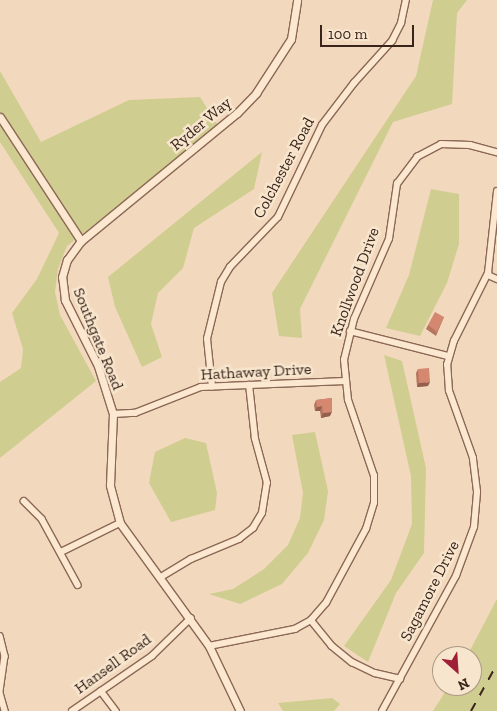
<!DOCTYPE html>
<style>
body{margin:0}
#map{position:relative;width:497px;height:711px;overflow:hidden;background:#f2d9bd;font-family:"Zilla Slab",serif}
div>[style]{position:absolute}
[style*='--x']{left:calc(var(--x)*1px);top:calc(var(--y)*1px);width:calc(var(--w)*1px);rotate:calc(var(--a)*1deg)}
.green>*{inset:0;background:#d0cd90}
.roads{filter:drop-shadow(1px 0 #8b6855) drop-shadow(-1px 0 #8b6855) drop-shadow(0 1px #8b6855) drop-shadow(0 -1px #8b6855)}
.minor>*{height:5.5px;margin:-2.75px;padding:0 2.75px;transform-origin:2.75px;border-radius:2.75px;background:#fce8d1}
.tertiary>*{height:7px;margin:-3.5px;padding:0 3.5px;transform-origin:3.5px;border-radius:3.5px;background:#fce8d1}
.rail>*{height:2px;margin-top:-1px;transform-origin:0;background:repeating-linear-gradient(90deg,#39241b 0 9px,transparent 0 18px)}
.wall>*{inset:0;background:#b5755f}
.shaded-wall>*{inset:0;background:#945f4e}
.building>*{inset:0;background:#d3886f}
span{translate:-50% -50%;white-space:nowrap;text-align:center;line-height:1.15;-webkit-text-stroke:5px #f8e5cd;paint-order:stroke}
.street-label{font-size:16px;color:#39241b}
.north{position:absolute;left:432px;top:646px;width:50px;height:50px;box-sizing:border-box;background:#f8e5cd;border:1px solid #ac9886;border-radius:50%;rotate:154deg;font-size:14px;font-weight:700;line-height:20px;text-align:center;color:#39241b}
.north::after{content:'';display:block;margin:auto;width:18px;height:22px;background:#9f1f36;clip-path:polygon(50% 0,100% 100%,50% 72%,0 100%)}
.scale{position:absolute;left:320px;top:25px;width:94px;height:22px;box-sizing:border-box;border:2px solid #39241b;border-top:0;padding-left:6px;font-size:15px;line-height:18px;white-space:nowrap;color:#39241b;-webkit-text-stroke:4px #f8e5cd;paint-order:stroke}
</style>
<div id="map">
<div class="green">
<div style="clip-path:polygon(433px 0,467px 0,457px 13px,452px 104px,393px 122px,300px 309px,302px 338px,279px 336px,272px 293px,416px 76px)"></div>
<div style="clip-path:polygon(0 71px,41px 142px,129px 100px,200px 97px,219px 127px,67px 246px,58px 269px,55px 292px,60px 315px,96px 381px,0 458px,0 382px,21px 368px,23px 349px,12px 313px,37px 279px,59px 233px,0 142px)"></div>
<div style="clip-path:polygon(262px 152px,254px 189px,194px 228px,183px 268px,158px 293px,151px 324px,162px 357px,142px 367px,115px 307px,108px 277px)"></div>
<div style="clip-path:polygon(431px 189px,459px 194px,459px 244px,447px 283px,420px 336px,386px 328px,409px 275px)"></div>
<div style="clip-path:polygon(384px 355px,402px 361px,426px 468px,424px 553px,396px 593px,368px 662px,344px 646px,391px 580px,412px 524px,411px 476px)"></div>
<div style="clip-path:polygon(315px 432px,328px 491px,324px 520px,308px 553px,282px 584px,240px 604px,209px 594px,233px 589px,264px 569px,288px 545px,300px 518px,303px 493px,292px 435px)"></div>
<div style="clip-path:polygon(185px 438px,206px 443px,217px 493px,215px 510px,171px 522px,149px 483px,155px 452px)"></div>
<div style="clip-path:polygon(497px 599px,497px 711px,433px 711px,449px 686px,472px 686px,472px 656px,467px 656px)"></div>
<div style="clip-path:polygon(332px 698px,340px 704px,334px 711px,283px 711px,278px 703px)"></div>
</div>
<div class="roads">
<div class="minor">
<div style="--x:488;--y:275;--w:10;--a:24"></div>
<div style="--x:350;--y:331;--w:101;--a:14.3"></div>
<div style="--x:212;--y:387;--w:48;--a:-95.9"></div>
<div style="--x:207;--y:339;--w:59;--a:-76.2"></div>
<div style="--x:221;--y:282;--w:17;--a:-59"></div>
<div style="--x:230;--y:267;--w:69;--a:-46.2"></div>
<div style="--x:278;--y:217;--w:102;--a:-64.4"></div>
<div style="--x:322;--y:125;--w:53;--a:-52.7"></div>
<div style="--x:354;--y:83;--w:57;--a:-47.9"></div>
<div style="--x:392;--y:41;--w:20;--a:-63"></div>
<div style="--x:401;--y:23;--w:24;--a:-78"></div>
<div style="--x:113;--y:414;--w:22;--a:-3"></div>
<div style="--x:135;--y:413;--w:71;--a:-21.5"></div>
<div style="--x:201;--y:387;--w:144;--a:-2.4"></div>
<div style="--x:24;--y:501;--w:25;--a:45"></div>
<div style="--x:42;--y:519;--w:75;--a:61.4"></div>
<div style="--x:61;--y:552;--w:66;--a:-26.2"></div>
<div style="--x:161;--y:577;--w:35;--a:-31"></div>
<div style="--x:191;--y:559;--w:52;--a:-22.6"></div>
<div style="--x:239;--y:539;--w:18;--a:-38"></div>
<div style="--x:253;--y:528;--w:17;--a:-59"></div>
<div style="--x:262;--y:513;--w:30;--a:-81"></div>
<div style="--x:267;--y:483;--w:46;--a:-105.3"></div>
<div style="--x:255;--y:439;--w:54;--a:-96.3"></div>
<div style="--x:311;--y:620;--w:33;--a:51"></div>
<div style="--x:332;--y:646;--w:26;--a:39"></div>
<div style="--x:352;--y:662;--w:25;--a:26"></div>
<div style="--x:375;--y:673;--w:26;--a:13"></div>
<div style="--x:0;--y:636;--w:21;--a:76"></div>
<div style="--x:5;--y:656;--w:37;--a:98"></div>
<div style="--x:0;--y:693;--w:19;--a:74"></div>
<div style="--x:209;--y:646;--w:88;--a:-11.2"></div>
<div style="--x:295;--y:629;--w:18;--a:-29"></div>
<div style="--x:311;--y:620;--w:23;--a:-49"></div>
<div style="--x:326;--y:603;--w:84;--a:-61.6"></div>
<div style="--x:366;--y:529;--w:27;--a:-73"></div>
<div style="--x:374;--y:503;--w:27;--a:-90"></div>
<div style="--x:374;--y:476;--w:80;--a:-108.9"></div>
<div style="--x:348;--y:400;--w:40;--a:-95.7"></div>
<div style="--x:344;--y:360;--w:42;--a:-76.3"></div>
<div style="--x:354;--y:319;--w:87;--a:-66.4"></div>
<div style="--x:389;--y:239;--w:56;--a:-81.7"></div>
<div style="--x:397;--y:184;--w:34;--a:-53"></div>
<div style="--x:417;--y:157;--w:27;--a:-28"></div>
<div style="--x:441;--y:144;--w:29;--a:2"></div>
<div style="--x:470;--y:145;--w:28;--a:15"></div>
<div style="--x:101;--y:691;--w:25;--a:53"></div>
<div style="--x:72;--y:711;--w:97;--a:-34.5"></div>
<div style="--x:152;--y:656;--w:54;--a:-44.3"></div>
<div style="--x:382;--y:711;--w:154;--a:-61.3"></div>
<div style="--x:456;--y:576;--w:52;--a:-69.8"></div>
<div style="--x:474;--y:527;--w:35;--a:-85"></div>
<div style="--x:477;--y:492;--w:34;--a:-97"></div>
<div style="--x:473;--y:458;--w:71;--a:-109.7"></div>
<div style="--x:449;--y:391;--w:26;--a:-94"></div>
<div style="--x:447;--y:365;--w:25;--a:-74"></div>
<div style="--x:454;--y:341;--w:76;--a:-63.4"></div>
<div style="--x:488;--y:273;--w:82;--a:-83.7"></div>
</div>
<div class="tertiary">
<div style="--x:0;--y:117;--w:148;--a:56.8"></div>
<div style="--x:240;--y:711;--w:72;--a:-115.5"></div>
<div style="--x:209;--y:646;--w:152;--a:-125.9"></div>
<div style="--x:120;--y:523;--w:39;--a:-105"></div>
<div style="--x:110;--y:485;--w:71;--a:-87.6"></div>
<div style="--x:113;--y:414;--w:50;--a:-107.4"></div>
<div style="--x:98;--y:366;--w:74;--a:-116.6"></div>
<div style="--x:65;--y:300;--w:23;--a:-97"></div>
<div style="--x:62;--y:277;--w:18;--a:-74"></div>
<div style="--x:67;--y:260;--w:24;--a:-54"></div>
<div style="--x:81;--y:241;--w:202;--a:-39.4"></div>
<div style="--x:237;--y:113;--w:28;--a:-46"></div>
<div style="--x:256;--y:93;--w:64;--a:-57.1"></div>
<div style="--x:291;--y:39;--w:39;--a:-81"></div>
</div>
</div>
<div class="rail">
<div style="--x:471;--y:711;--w:54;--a:-61"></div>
</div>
<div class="wall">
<div style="clip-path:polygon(444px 317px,436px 336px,426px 329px,428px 325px)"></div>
<div style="clip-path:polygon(418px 369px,428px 386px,417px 387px,416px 373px)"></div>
<div style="clip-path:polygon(332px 398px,330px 416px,321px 418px,320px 411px,315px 411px,314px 405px,316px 400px)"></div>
</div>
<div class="shaded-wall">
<div style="clip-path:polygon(430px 382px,428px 386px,417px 387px,419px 383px)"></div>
<div style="clip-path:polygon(322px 406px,320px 411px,315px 411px,317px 407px)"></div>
<div style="clip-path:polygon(332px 412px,330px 416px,321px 418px,323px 413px)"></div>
</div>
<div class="building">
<div style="clip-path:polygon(435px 312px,444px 317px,437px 332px,428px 325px)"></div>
<div style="clip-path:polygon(429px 368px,430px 382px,419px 383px,418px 369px)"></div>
<div style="clip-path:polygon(332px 398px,332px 412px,323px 413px,322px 406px,317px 407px,316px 400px)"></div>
</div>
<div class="street-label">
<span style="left:201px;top:124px;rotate:-40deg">Ryder Way</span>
<span style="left:284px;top:168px;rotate:-62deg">Colchester Road</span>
<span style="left:355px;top:282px;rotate:-70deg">Knollwood Drive</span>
<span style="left:98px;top:339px;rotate:68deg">Southgate Road</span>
<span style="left:256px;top:372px;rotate:-3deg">Hathaway Drive</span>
<span style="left:430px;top:591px;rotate:-63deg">Sagamore Drive</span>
<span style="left:113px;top:664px;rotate:-36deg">Hansell Road</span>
</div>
<div class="north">N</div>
<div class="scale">100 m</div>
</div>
